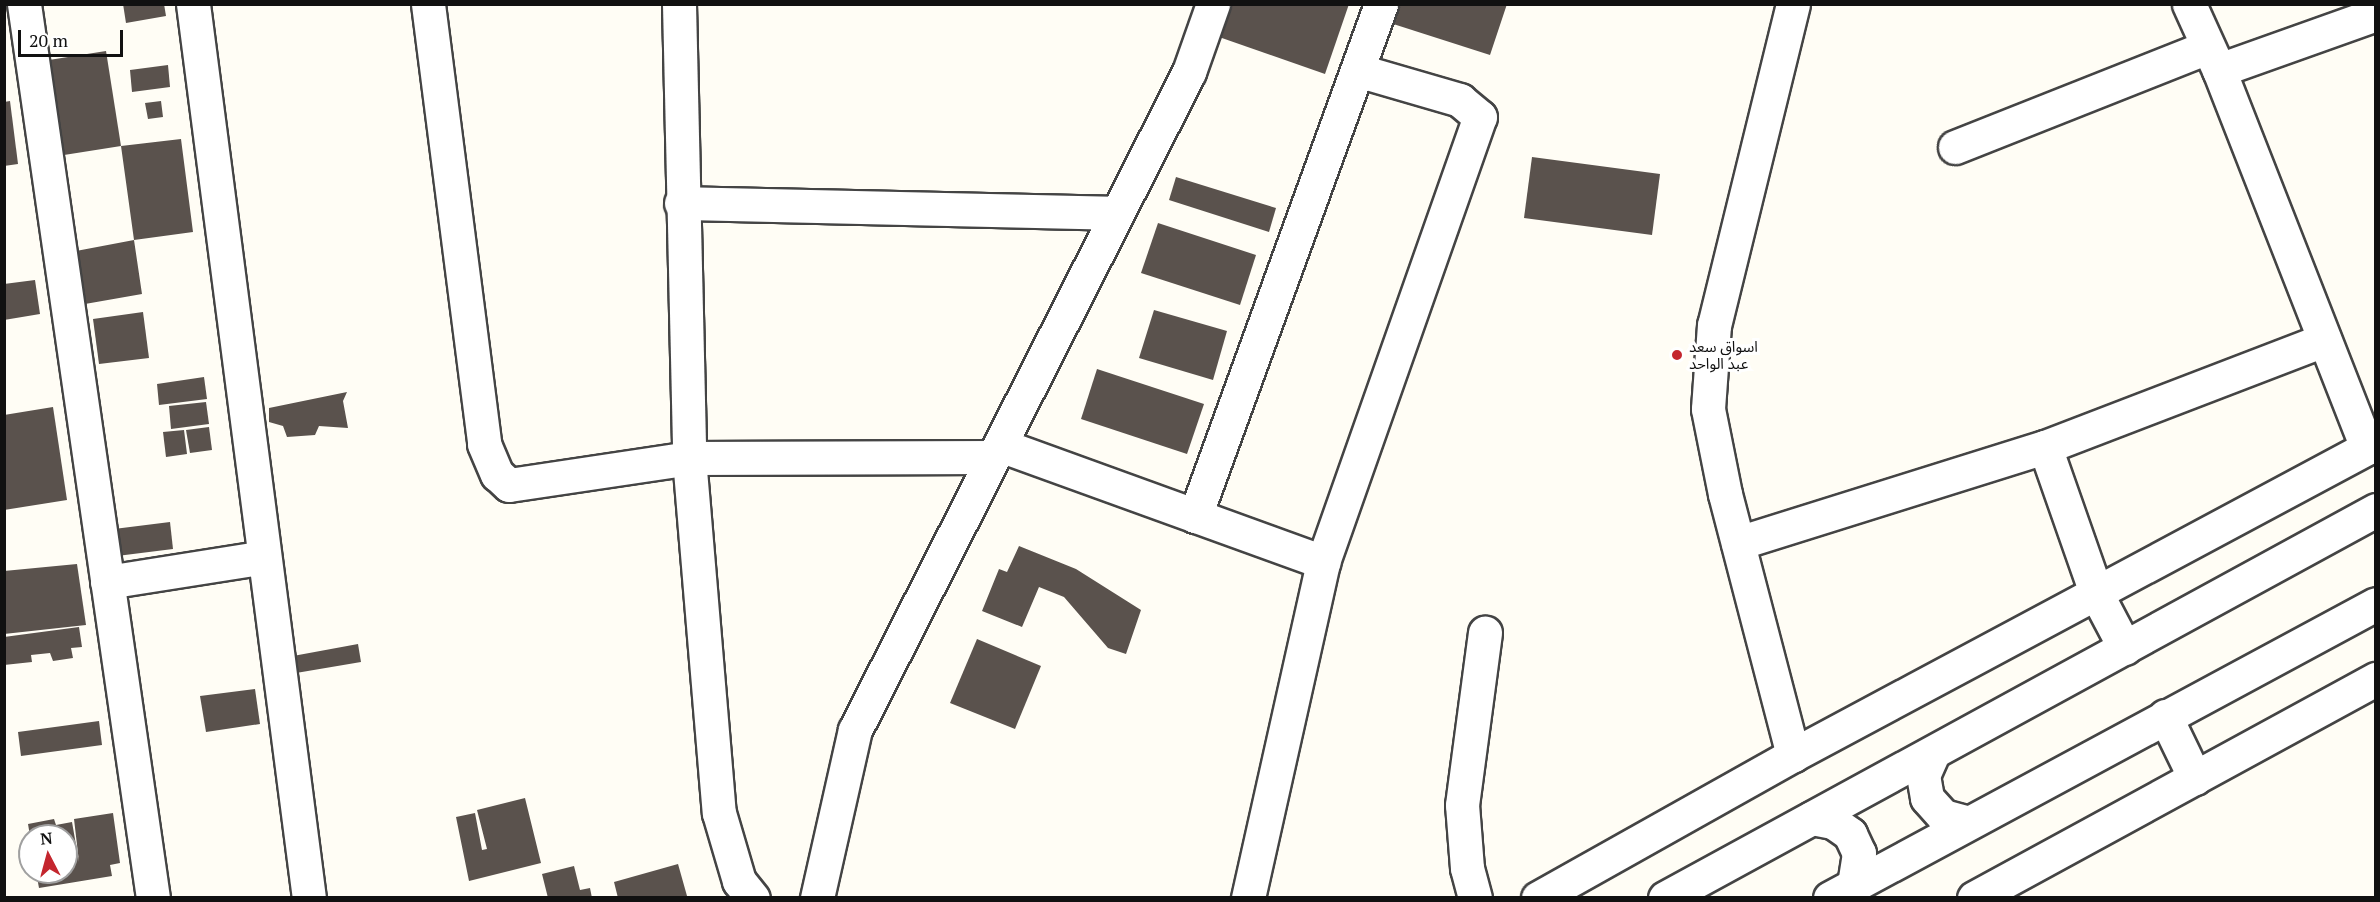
<!DOCTYPE html>
<meta charset="utf-8">
<style>
body{margin:0}
#map{position:relative;width:2380px;height:902px;overflow:hidden;background:#fffdf5;font-family:"PT Serif","Noto Sans Arabic",serif}
div>[style]{position:absolute}
[style*='--x']{left:calc(var(--x)*1px);top:calc(var(--y)*1px);width:calc(var(--w)*1px);rotate:calc(var(--a)*1deg)}
.building>*{inset:0;background:#5a524d}
.roads{filter:drop-shadow(2px 0 #444) drop-shadow(-2px 0 #444) drop-shadow(0 2px #444) drop-shadow(0 -2px #444)}
.minor>*{height:33px;margin:-16.5px;padding:0 16.5px;transform-origin:16.5px;border-radius:16.5px;background:#fff}
.tertiary>*{height:33px;margin:-16.5px;padding:0 16.5px;transform-origin:16.5px;border-radius:16.5px;background:#fff}
.dots>*{width:16px;height:16px;translate:-50% -50%;box-sizing:border-box;border:3px solid #fff;border-radius:50%}
span{translate:-50% -50%;white-space:nowrap;text-align:center;line-height:1.15;-webkit-text-stroke:6px #fff;paint-order:stroke}
.poi-label{font-size:15px;color:#111}
.left{translate:0 -50%;text-align:left}
.frame{position:absolute;inset:0;border:6px solid #111;pointer-events:none}
.north{position:absolute;left:18px;top:824px;width:60px;height:60px;box-sizing:border-box;background:#fff;border:2px solid #a0a0a0;border-radius:50%;rotate:354deg;font-size:16px;font-weight:700;line-height:24px;text-align:center;color:#111}
.north::after{content:'';display:block;margin:auto;width:21px;height:27px;background:#c4262e;clip-path:polygon(50% 0,100% 100%,50% 72%,0 100%)}
.scale{position:absolute;left:18px;top:30px;width:105px;height:27px;box-sizing:border-box;border:3px solid #111;border-top:0;padding-left:8px;font-size:18px;line-height:21px;white-space:nowrap;color:#111;-webkit-text-stroke:4px #fff;paint-order:stroke}
</style>
<div id="map">
<div class="building">
<div style="clip-path:polygon(123px 4px,164px 4px,166px 16px,126px 23px)"></div>
<div style="clip-path:polygon(1231px 4px,1349px 4px,1325px 74px,1219px 37px)"></div>
<div style="clip-path:polygon(1392px 4px,1507px 4px,1490px 55px,1387px 22px)"></div>
<div style="clip-path:polygon(106px 51px,121px 146px,64px 155px,49px 60px)"></div>
<div style="clip-path:polygon(168px 65px,170px 87px,132px 92px,130px 70px)"></div>
<div style="clip-path:polygon(10px 101px,18px 164px,4px 166px,4px 102px)"></div>
<div style="clip-path:polygon(161px 101px,163px 117px,148px 119px,145px 103px)"></div>
<div style="clip-path:polygon(181px 139px,193px 232px,134px 240px,142px 294px,85px 304px,76px 251px,134px 240px,121px 146px)"></div>
<div style="clip-path:polygon(1532px 157px,1660px 174px,1652px 235px,1524px 218px)"></div>
<div style="clip-path:polygon(1176px 177px,1276px 208px,1269px 232px,1169px 200px)"></div>
<div style="clip-path:polygon(1158px 223px,1256px 255px,1240px 305px,1141px 273px)"></div>
<div style="clip-path:polygon(35px 280px,40px 314px,4px 320px,4px 284px)"></div>
<div style="clip-path:polygon(1154px 310px,1227px 331px,1213px 380px,1139px 358px)"></div>
<div style="clip-path:polygon(143px 312px,149px 358px,99px 364px,93px 319px)"></div>
<div style="clip-path:polygon(1097px 369px,1204px 404px,1187px 454px,1081px 419px)"></div>
<div style="clip-path:polygon(204px 377px,207px 399px,159px 405px,157px 384px)"></div>
<div style="clip-path:polygon(347px 392px,343px 401px,348px 428px,319px 426px,315px 435px,287px 437px,283px 426px,269px 422px,269px 408px)"></div>
<div style="clip-path:polygon(206px 402px,209px 424px,171px 429px,169px 406px)"></div>
<div style="clip-path:polygon(53px 407px,67px 500px,4px 510px,4px 415px)"></div>
<div style="clip-path:polygon(209px 427px,212px 450px,190px 453px,186px 430px)"></div>
<div style="clip-path:polygon(184px 430px,187px 454px,166px 457px,163px 432px)"></div>
<div style="clip-path:polygon(170px 522px,173px 549px,117px 556px,114px 529px)"></div>
<div style="clip-path:polygon(1019px 546px,1076px 569px,1141px 610px,1126px 654px,1108px 648px,1064px 597px,1039px 587px,1022px 627px,982px 611px,999px 569px,1007px 572px)"></div>
<div style="clip-path:polygon(77px 564px,86px 625px,4px 634px,4px 571px)"></div>
<div style="clip-path:polygon(79px 627px,82px 647px,71px 648px,73px 658px,53px 661px,50px 653px,31px 655px,32px 662px,4px 665px,4px 637px)"></div>
<div style="clip-path:polygon(977px 639px,1041px 666px,1015px 729px,950px 703px)"></div>
<div style="clip-path:polygon(358px 644px,361px 662px,296px 673px,293px 656px)"></div>
<div style="clip-path:polygon(255px 689px,260px 724px,206px 732px,200px 696px)"></div>
<div style="clip-path:polygon(99px 721px,102px 745px,21px 756px,18px 732px)"></div>
<div style="clip-path:polygon(525px 798px,541px 863px,469px 881px,456px 817px,475px 813px,482px 850px,487px 849px,477px 810px)"></div>
<div style="clip-path:polygon(113px 813px,120px 863px,110px 865px,112px 876px,39px 888px,36px 872px,66px 872px,66px 836px,30px 836px,28px 824px,54px 819px,56px 825px,72px 822px,79px 862px,74px 819px)"></div>
<div style="clip-path:polygon(678px 864px,687px 896px,618px 898px,614px 882px)"></div>
<div style="clip-path:polygon(574px 866px,580px 890px,590px 888px,592px 898px,548px 898px,542px 874px)"></div>
</div>
<div class="roads">
<div class="minor">
<div style="--x:24;--y:4;--w:903;--a:81.79"></div>
<div style="--x:193;--y:4;--w:901;--a:82.61"></div>
<div style="--x:428;--y:4;--w:444;--a:82.7"></div>
<div style="--x:484;--y:444;--w:33;--a:67"></div>
<div style="--x:497;--y:474;--w:16;--a:43"></div>
<div style="--x:509;--y:485;--w:182;--a:-8.5"></div>
<div style="--x:689;--y:458;--w:304;--a:-0.2"></div>
<div style="--x:679;--y:4;--w:454;--a:88.7"></div>
<div style="--x:689;--y:458;--w:356;--a:85.2"></div>
<div style="--x:719;--y:813;--w:71;--a:73.6"></div>
<div style="--x:739;--y:881;--w:22;--a:51"></div>
<div style="--x:1793;--y:4;--w:331;--a:103.8"></div>
<div style="--x:1714;--y:325;--w:84;--a:94.1"></div>
<div style="--x:1708;--y:409;--w:87;--a:78.7"></div>
<div style="--x:1725;--y:494;--w:270;--a:75.4"></div>
<div style="--x:2189;--y:4;--w:72;--a:65.6"></div>
<div style="--x:2219;--y:70;--w:406;--a:68.6"></div>
<div style="--x:2219;--y:70;--w:167;--a:-19.6"></div>
<div style="--x:1955;--y:147;--w:271;--a:-21.6"></div>
<div style="--x:681;--y:203;--w:436;--a:1.3"></div>
<div style="--x:1000;--y:445;--w:344;--a:19.9"></div>
<div style="--x:2045;--y:447;--w:155;--a:70.7"></div>
<div style="--x:1195;--y:516;--w:545;--a:-70.03"></div>
<div style="--x:1738;--y:543;--w:322;--a:-17.4"></div>
<div style="--x:2045;--y:447;--w:299;--a:-21"></div>
<div style="--x:107;--y:582;--w:159;--a:-9"></div>
<div style="--x:817;--y:898;--w:172;--a:-77.3"></div>
<div style="--x:855;--y:730;--w:738;--a:-63.09"></div>
<div style="--x:1189;--y:72;--w:72;--a:-70.6"></div>
<div style="--x:1248;--y:898;--w:344;--a:-77.4"></div>
<div style="--x:1323;--y:562;--w:472;--a:-70.6"></div>
<div style="--x:1480;--y:117;--w:26;--a:-140"></div>
<div style="--x:1460;--y:100;--w:104;--a:-163.8"></div>
<div style="--x:1475;--y:898;--w:31;--a:-105"></div>
<div style="--x:1467;--y:868;--w:63;--a:-94.5"></div>
<div style="--x:1462;--y:805;--w:174;--a:-82.4"></div>
<div style="--x:1538;--y:898;--w:292;--a:-29.3"></div>
<div style="--x:1793;--y:755;--w:661;--a:-28.15"></div>
<div style="--x:1974;--y:898;--w:458;--a:-28.6"></div>
</div>
<div class="tertiary">
<div style="--x:2096;--y:593;--w:62;--a:62.2"></div>
<div style="--x:2165;--y:716;--w:69;--a:64.2"></div>
<div style="--x:1933;--y:753;--w:24;--a:114"></div>
<div style="--x:1923;--y:775;--w:23;--a:80"></div>
<div style="--x:1927;--y:798;--w:24;--a:48"></div>
<div style="--x:1943;--y:816;--w:24;--a:15"></div>
<div style="--x:1812;--y:818;--w:21;--a:11"></div>
<div style="--x:1833;--y:822;--w:21;--a:35"></div>
<div style="--x:1850;--y:834;--w:21;--a:65"></div>
<div style="--x:1859;--y:853;--w:31;--a:99"></div>
<div style="--x:1665;--y:898;--w:810;--a:-28.62"></div>
<div style="--x:1830;--y:898;--w:620;--a:-28.3"></div>
</div>
</div>
<div class="dots">
<div style="left:1677px;top:355px;background:#c4262e"></div>
</div>
<div class="poi-label">
<span class="left" style="left:1689px;top:355px">اسواق سعد<br>عبد الواحد</span>
</div>
<div class="frame"></div>
<div class="north">N</div>
<div class="scale">20 m</div>
</div>
